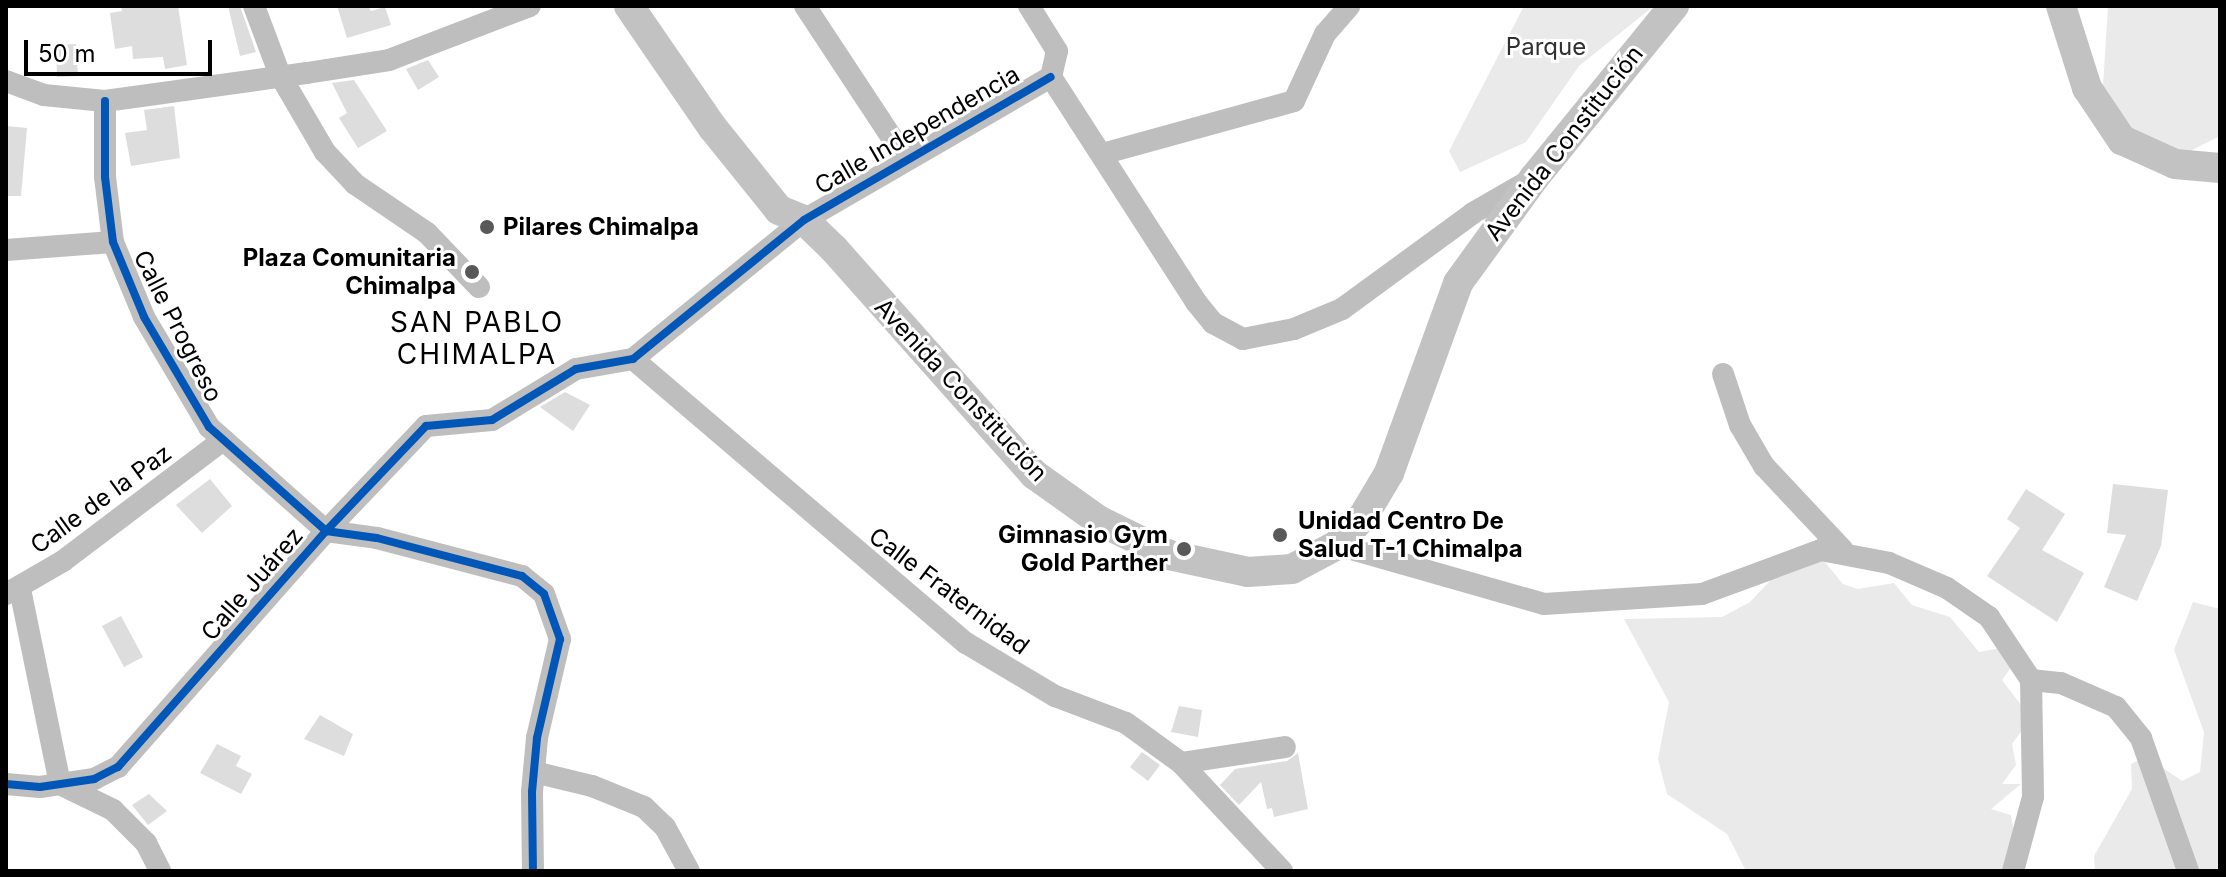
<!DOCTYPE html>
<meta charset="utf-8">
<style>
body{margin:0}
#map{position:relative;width:2226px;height:877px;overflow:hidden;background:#fff;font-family:Inter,sans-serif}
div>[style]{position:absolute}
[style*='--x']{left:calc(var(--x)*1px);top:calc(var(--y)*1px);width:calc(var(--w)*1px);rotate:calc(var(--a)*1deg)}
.green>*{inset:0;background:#eaeaea}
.building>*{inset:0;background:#ddd}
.minor>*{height:22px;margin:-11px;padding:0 11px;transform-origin:11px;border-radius:11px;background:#bebebe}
.secondary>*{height:30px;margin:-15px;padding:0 15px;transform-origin:15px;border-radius:15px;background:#c2c2c2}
.cycleway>*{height:8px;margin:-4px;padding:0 4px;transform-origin:4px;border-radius:4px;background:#0057b8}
.dots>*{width:22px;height:22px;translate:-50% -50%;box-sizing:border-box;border:4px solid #fff;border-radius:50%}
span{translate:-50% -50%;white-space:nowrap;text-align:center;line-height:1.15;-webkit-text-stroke:6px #fff;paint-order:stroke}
.park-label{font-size:24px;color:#303030}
.street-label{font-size:24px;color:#000}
.poi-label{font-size:24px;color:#000;font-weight:700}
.left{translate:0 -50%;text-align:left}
.right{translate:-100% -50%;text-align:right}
.quarter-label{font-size:28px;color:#000;letter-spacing:2px}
.frame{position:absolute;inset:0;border:8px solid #000;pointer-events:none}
.scale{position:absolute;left:24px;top:40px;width:188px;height:36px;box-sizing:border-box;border:4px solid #000;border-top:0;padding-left:10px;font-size:24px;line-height:28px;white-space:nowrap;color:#000;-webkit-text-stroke:6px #fff;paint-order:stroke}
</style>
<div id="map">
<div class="green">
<div style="clip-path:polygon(1524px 6px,1654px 6px,1579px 66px,1526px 142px,1460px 172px,1449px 151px)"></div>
<div style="clip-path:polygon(2108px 6px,2220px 6px,2220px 136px,2162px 165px,2102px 102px)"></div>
<div style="clip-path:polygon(1799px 550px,1824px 561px,1843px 584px,1858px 589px,1894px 583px,1912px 605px,1950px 617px,1979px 652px,2011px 646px,2013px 665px,2002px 680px,2031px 718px,2012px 744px,2016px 765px,2002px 784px,2021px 784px,1991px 809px,2011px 815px,2021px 871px,1746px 871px,1727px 834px,1667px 794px,1658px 759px,1669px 702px,1624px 619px,1722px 617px,1750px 602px)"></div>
<div style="clip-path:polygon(2193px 602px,2220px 609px,2220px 871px,2095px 871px,2094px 856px,2132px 789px,2131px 764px,2146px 756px,2182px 781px,2200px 772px,2204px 732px,2174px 650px)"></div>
</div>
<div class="building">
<div style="clip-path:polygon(121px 6px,178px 6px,187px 65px,165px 69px,163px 57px,133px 59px,132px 46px,115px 49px,110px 13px,122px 11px)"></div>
<div style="clip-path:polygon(228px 6px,240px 6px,256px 52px,240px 56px)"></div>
<div style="clip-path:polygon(337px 6px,368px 6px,371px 11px,385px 7px,391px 25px,347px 38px)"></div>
<div style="clip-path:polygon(76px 44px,78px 76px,57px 77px,56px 45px)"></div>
<div style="clip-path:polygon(428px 60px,439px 77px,418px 90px,406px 69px)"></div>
<div style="clip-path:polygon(354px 80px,387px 131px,358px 148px,339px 118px,347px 113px,332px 83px)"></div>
<div style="clip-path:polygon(174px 106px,180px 158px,131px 166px,125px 133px,147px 130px,144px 110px)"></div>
<div style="clip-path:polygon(6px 126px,27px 128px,21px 196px,6px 196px)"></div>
<div style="clip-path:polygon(565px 392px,590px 405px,573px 431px,540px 407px)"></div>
<div style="clip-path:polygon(210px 479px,232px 506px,202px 533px,176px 505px)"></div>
<div style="clip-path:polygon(2113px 484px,2168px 490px,2161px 546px,2137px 601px,2104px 587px,2126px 535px,2107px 533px)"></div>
<div style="clip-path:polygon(2026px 489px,2065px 514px,2042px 550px,2084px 573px,2057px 622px,1987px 576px,2020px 528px,2007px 519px)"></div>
<div style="clip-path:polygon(121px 616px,143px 657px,124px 667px,102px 626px)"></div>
<div style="clip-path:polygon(1179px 706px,1202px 710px,1198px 737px,1171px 732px)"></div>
<div style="clip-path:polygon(320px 715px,353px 734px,344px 756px,304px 739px)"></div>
<div style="clip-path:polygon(217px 744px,241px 756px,236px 766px,252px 774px,241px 794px,200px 773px)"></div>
<div style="clip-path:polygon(1142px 752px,1160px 765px,1148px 781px,1130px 767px)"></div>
<div style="clip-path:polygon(1298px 753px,1308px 809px,1274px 817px,1272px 808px,1267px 809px,1261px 782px,1239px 805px,1220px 785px,1235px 769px,1287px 761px)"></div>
<div style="clip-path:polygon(149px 794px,167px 811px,148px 825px,132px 805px)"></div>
</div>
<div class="minor">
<div style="--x:254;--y:6;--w:74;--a:69.4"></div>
<div style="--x:280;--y:75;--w:89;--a:59.7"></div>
<div style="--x:325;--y:152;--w:44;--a:46.8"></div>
<div style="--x:355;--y:184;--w:87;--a:34.2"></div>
<div style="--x:427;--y:233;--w:75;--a:46.1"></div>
<div style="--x:805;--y:6;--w:183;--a:56.6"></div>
<div style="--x:1029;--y:6;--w:53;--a:58.1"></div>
<div style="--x:1057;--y:51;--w:27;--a:103"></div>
<div style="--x:1051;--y:77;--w:268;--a:57.2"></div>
<div style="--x:1196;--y:302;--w:27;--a:51"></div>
<div style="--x:1213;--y:323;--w:34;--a:28"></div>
<div style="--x:1243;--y:339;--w:52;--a:-11.1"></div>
<div style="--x:1294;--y:329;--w:52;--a:-22.6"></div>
<div style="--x:1342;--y:309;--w:162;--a:-36.2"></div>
<div style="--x:1473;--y:213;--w:62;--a:-29.9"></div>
<div style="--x:6;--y:81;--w:40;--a:20.2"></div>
<div style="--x:44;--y:95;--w:61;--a:5.6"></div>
<div style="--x:105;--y:101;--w:204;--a:-7.9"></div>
<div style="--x:307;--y:73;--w:83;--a:-9"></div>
<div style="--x:389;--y:60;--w:151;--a:-21"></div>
<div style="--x:105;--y:101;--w:76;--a:90"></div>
<div style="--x:105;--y:177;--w:65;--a:83"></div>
<div style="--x:113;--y:242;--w:81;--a:67.5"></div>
<div style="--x:144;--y:317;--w:128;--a:59.4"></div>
<div style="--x:209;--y:427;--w:157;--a:41.6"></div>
<div style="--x:326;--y:531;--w:51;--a:7.8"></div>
<div style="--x:377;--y:538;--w:150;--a:14.7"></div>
<div style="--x:522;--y:576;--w:28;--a:39"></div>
<div style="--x:544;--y:594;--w:48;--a:70.4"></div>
<div style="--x:560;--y:639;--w:102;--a:103.1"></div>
<div style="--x:537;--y:738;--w:54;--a:95.3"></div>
<div style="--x:532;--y:792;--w:79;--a:89.3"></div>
<div style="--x:1102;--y:154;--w:199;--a:-15.4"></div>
<div style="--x:1294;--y:101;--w:74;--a:-65.2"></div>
<div style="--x:1325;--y:34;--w:37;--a:-49"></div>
<div style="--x:6;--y:250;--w:107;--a:-4.3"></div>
<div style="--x:633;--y:359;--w:438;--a:40.5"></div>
<div style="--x:966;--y:643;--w:104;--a:30.8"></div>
<div style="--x:1055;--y:696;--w:76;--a:20.8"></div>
<div style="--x:1126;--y:723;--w:68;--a:36"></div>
<div style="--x:1181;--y:763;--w:148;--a:46.9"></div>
<div style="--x:1723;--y:374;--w:54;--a:71.6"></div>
<div style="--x:1740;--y:425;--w:48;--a:59.7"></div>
<div style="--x:1764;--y:466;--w:115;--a:46.8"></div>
<div style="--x:1337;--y:545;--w:215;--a:15.9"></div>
<div style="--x:1544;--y:604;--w:158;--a:-3.6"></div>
<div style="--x:1702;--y:594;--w:127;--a:-20.3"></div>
<div style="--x:1821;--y:550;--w:69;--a:10.8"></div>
<div style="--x:1889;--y:563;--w:63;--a:23.3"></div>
<div style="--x:1947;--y:588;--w:51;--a:34.6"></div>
<div style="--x:1989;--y:617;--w:76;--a:56.3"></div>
<div style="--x:2031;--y:680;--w:117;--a:89"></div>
<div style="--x:2033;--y:797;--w:77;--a:105.1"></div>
<div style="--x:20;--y:589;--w:199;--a:78.4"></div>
<div style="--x:60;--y:784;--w:59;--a:26.1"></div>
<div style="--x:113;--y:810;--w:47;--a:45"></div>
<div style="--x:146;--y:843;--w:31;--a:63"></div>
<div style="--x:6;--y:594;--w:66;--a:-30.1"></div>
<div style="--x:63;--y:561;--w:201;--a:-37.1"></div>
<div style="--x:2031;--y:680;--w:30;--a:6"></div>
<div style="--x:2061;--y:683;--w:60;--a:23.6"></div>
<div style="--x:2116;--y:707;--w:40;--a:51"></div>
<div style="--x:2141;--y:738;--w:141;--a:70.5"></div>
<div style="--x:1181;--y:763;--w:105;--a:-8.7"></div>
<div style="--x:534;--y:772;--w:60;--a:13.6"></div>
<div style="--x:592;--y:786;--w:56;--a:22"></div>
<div style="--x:644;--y:807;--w:29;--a:44"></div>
<div style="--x:665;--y:827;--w:50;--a:61.4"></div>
<div style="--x:6;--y:784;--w:34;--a:5"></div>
<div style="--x:40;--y:787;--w:55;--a:-8.4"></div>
<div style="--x:94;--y:779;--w:27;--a:-27"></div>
<div style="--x:118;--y:767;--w:315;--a:-48.6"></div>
<div style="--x:326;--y:531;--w:145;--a:-46.4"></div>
<div style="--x:426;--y:426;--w:66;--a:-5.2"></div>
<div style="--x:492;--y:420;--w:98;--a:-31.3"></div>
<div style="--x:576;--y:369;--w:58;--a:-10"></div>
<div style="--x:633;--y:359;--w:220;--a:-39.1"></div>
<div style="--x:804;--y:220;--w:285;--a:-30.1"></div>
</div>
<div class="secondary">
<div style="--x:629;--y:6;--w:148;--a:55.5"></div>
<div style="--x:713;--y:128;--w:105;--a:51.2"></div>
<div style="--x:779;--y:210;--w:27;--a:22"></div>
<div style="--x:804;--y:220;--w:42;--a:44"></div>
<div style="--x:834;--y:249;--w:302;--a:48.4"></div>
<div style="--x:1035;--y:475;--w:77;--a:35.5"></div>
<div style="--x:1098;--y:520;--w:79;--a:26.2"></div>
<div style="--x:1169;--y:555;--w:81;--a:12.1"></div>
<div style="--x:1248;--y:572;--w:44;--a:-3.9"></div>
<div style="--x:1292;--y:569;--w:51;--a:-28.1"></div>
<div style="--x:1337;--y:545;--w:40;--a:-48"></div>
<div style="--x:1364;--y:515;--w:49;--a:-59.2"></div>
<div style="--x:1389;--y:473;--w:202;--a:-70"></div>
<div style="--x:1458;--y:283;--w:130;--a:-54.1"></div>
<div style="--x:1534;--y:178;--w:222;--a:-50.9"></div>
<div style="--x:2061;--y:6;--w:86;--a:72.4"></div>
<div style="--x:2087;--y:88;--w:63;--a:56.1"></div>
<div style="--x:2122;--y:140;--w:58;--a:24.4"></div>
<div style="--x:2175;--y:164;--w:45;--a:5.1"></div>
</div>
<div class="cycleway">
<div style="--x:105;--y:101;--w:76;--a:90"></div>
<div style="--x:105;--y:177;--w:65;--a:83"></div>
<div style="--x:113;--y:242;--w:81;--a:67.5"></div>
<div style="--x:144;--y:317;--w:128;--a:59.4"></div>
<div style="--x:209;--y:427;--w:157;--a:41.6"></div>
<div style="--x:326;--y:531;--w:51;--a:7.8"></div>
<div style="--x:377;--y:538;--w:150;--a:14.7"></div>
<div style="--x:522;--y:576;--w:28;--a:39"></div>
<div style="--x:544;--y:594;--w:48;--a:70.4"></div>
<div style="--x:560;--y:639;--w:102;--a:103.1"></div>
<div style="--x:537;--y:738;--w:54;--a:95.3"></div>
<div style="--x:532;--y:792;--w:79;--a:89.3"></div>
<div style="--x:6;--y:784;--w:34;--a:5"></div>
<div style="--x:40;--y:787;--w:55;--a:-8.4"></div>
<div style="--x:94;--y:779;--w:27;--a:-27"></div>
<div style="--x:118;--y:767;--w:315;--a:-48.6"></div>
<div style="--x:326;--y:531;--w:145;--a:-46.4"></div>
<div style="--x:426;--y:426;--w:66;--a:-5.2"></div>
<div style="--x:492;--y:420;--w:98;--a:-31.3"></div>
<div style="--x:576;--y:369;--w:58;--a:-10"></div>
<div style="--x:633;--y:359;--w:220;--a:-39.1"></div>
<div style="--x:804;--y:220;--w:285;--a:-30.1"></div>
</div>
<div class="dots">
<div style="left:487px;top:227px;background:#595959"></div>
<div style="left:472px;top:272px;background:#595959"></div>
<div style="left:1280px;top:535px;background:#595959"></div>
<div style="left:1184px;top:549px;background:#595959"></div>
</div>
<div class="park-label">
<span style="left:1546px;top:47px">Parque</span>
</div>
<div class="street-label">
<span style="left:917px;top:130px;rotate:-30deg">Calle Independencia</span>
<span style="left:1564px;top:143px;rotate:-52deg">Avenida Constitución</span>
<span style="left:178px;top:326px;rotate:63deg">Calle Progreso</span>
<span style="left:961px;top:390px;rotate:47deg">Avenida Constitución</span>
<span style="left:101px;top:499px;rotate:-36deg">Calle de la Paz</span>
<span style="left:252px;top:584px;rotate:-49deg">Calle Juárez</span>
<span style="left:949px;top:591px;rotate:37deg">Calle Fraternidad</span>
</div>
<div class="poi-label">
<span class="left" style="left:503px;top:227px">Pilares Chimalpa</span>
<span class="right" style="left:456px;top:272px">Plaza Comunitaria<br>Chimalpa</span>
<span class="left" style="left:1298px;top:535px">Unidad Centro De<br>Salud T-1 Chimalpa</span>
<span class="right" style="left:1168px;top:549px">Gimnasio Gym<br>Gold Parther</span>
</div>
<div class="quarter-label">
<span style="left:477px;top:338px">SAN PABLO<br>CHIMALPA</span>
</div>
<div class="frame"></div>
<div class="scale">50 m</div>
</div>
